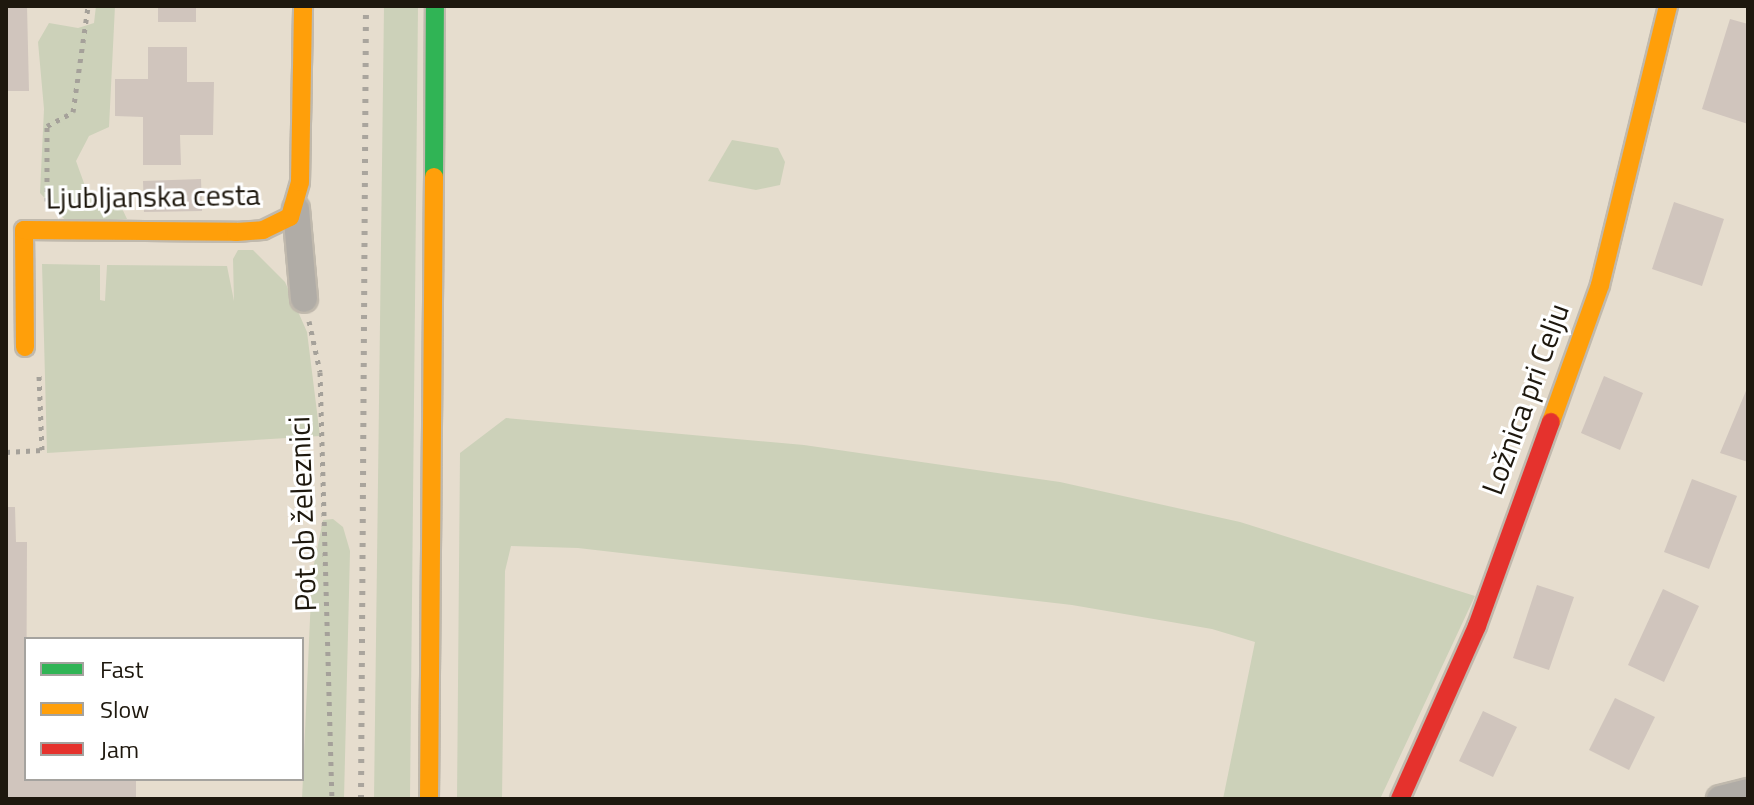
<!DOCTYPE html>
<meta charset="utf-8">
<style>
body{margin:0}
#map{position:relative;width:1754px;height:805px;overflow:hidden;background:#e6ddce;font-family:"Titillium Web",sans-serif}
div>[style]{position:absolute}
[style*='--x']{left:calc(var(--x)*1px);top:calc(var(--y)*1px);width:calc(var(--w)*1px);rotate:calc(var(--a)*1deg)}
.green>*{inset:0;background:#ccd1b9}
.building>*{inset:0;background:#d0c5bd}
.path>*{height:5px;margin-top:-2.5px;transform-origin:0;background:repeating-linear-gradient(90deg,#a5a19a 0 4px,transparent 0 10px)}
.roads{filter:drop-shadow(2px 0 #c0b9ad) drop-shadow(-2px 0 #c0b9ad) drop-shadow(0 2px #c0b9ad) drop-shadow(0 -2px #c0b9ad)}
.street>*{height:26px;margin:-13px;padding:0 13px;transform-origin:13px;border-radius:13px;background:#b0aca6}
.fast>*{height:18px;margin:-9px;padding:0 9px;transform-origin:9px;border-radius:9px;background:#30b455}
.slow>*{height:18px;margin:-9px;padding:0 9px;transform-origin:9px;border-radius:9px;background:#ff9f0a}
.jam>*{height:18px;margin:-9px;padding:0 9px;transform-origin:9px;border-radius:9px;background:#e5322d}
.rail>*{height:6px;margin-top:-3px;transform-origin:0;background:repeating-linear-gradient(90deg,#aaa59d 0 4px,transparent 0 12px)}
span{translate:-50% -50%;white-space:nowrap;text-align:center;line-height:1.15;-webkit-text-stroke:6px #fff;paint-order:stroke}
.street-label{font-size:30px;color:#1e180e}
.frame{position:absolute;inset:0;border:8px solid #1e180e;pointer-events:none}
.legend{position:absolute;left:24px;top:637px;width:280px;height:144px;box-sizing:border-box;background:#fff;border:2px solid #a5a39f;margin:0;padding:10px 14px;list-style:none;font-size:24px;color:#1e180e}
.legend li{display:flex;align-items:center;gap:16px;height:40px}
.legend b{width:40px;border:2px solid #a5a39f}
</style>
<div id="map">
<div class="green">
<div style="clip-path:polygon(96px 6px,115px 6px,109px 127px,89px 136px,76px 161px,85px 186px,103px 202px,119px 202px,127px 219px,68px 223px,40px 193px,44px 109px,38px 42px,49px 23px,78px 28px,94px 23px)"></div>
<div style="clip-path:polygon(384px 6px,418px 6px,410px 799px,374px 799px)"></div>
<div style="clip-path:polygon(732px 140px,778px 148px,785px 162px,780px 185px,756px 190px,708px 181px)"></div>
<div style="clip-path:polygon(238px 250px,253px 250px,285px 282px,307px 332px,320px 436px,47px 453px,42px 264px,100px 265px,100px 300px,105px 301px,107px 265px,227px 266px,234px 301px,233px 259px)"></div>
<div style="clip-path:polygon(506px 418px,804px 445px,1060px 482px,1240px 522px,1475px 596px,1380px 799px,1223px 799px,1255px 642px,1212px 629px,1072px 605px,578px 548px,511px 546px,505px 571px,502px 799px,457px 799px,460px 453px)"></div>
<div style="clip-path:polygon(333px 519px,343px 527px,350px 551px,344px 799px,302px 799px,312px 574px,323px 520px)"></div>
</div>
<div class="building">
<div style="clip-path:polygon(6px 6px,27px 6px,29px 91px,6px 91px)"></div>
<div style="clip-path:polygon(158px 6px,196px 6px,196px 22px,158px 22px)"></div>
<div style="clip-path:polygon(1730px 19px,1748px 24px,1748px 124px,1702px 109px)"></div>
<div style="clip-path:polygon(148px 47px,187px 47px,187px 82px,214px 82px,213px 135px,180px 135px,181px 165px,143px 165px,143px 117px,115px 116px,115px 79px,148px 79px)"></div>
<div style="clip-path:polygon(201px 179px,202px 211px,144px 212px,143px 181px)"></div>
<div style="clip-path:polygon(1674px 202px,1724px 219px,1702px 286px,1652px 269px)"></div>
<div style="clip-path:polygon(1604px 376px,1643px 393px,1620px 450px,1581px 433px)"></div>
<div style="clip-path:polygon(1748px 386px,1748px 462px,1720px 453px)"></div>
<div style="clip-path:polygon(1692px 479px,1737px 496px,1709px 569px,1664px 552px)"></div>
<div style="clip-path:polygon(6px 507px,15px 507px,16px 542px,27px 542px,26px 779px,136px 779px,136px 799px,6px 799px)"></div>
<div style="clip-path:polygon(1537px 585px,1574px 597px,1549px 670px,1513px 658px)"></div>
<div style="clip-path:polygon(1663px 589px,1699px 606px,1664px 682px,1628px 665px)"></div>
<div style="clip-path:polygon(1615px 698px,1655px 717px,1629px 770px,1589px 750px)"></div>
<div style="clip-path:polygon(1483px 711px,1517px 727px,1493px 777px,1459px 761px)"></div>
</div>
<div class="path">
<div style="--x:47;--y:201;--w:75;--a:-90"></div>
<div style="--x:47;--y:126;--w:30;--a:-28"></div>
<div style="--x:73;--y:112;--w:107;--a:-81.9"></div>
<div style="--x:309;--y:321;--w:52;--a:77.8"></div>
<div style="--x:320;--y:372;--w:427;--a:88.4"></div>
<div style="--x:6;--y:452;--w:36;--a:-3"></div>
<div style="--x:42;--y:450;--w:75;--a:-92.3"></div>
</div>
<div class="roads">
<div class="street">
<div style="--x:296;--y:209;--w:90;--a:84.9"></div>
<div style="--x:1720;--y:799;--w:29;--a:-14"></div>
</div>
<div class="fast">
<div style="--x:434;--y:177;--w:171;--a:-89.7"></div>
</div>
<div class="slow">
<div style="--x:25;--y:347;--w:117;--a:-90.5"></div>
<div style="--x:24;--y:230;--w:212;--a:0.5"></div>
<div style="--x:236;--y:232;--w:27;--a:-4"></div>
<div style="--x:263;--y:230;--w:30;--a:-26"></div>
<div style="--x:290;--y:217;--w:36;--a:-74"></div>
<div style="--x:300;--y:182;--w:176;--a:-89"></div>
<div style="--x:1551;--y:422;--w:145;--a:-70.3"></div>
<div style="--x:1600;--y:285;--w:287;--a:-76.3"></div>
<div style="--x:429;--y:799;--w:622;--a:-89.54"></div>
</div>
<div class="jam">
<div style="--x:1400;--y:799;--w:189;--a:-66"></div>
<div style="--x:1477;--y:626;--w:217;--a:-70.1"></div>
</div>
</div>
<div class="rail">
<div style="--x:361;--y:799;--w:793;--a:-89.64"></div>
</div>
<div class="street-label">
<span style="left:153px;top:196px;rotate:-1deg">Ljubljanska cesta</span>
<span style="left:1525px;top:399px;rotate:-70deg">Ložnica pri Celju</span>
<span style="left:302px;top:514px;rotate:-92deg">Pot ob železnici</span>
</div>
<div class="frame"></div>
<ul class="legend">
<li><b style="height:10px;background:#30b455"></b>Fast</li>
<li><b style="height:10px;background:#ff9f0a"></b>Slow</li>
<li><b style="height:10px;background:#e5322d"></b>Jam</li>
</ul>
</div>
